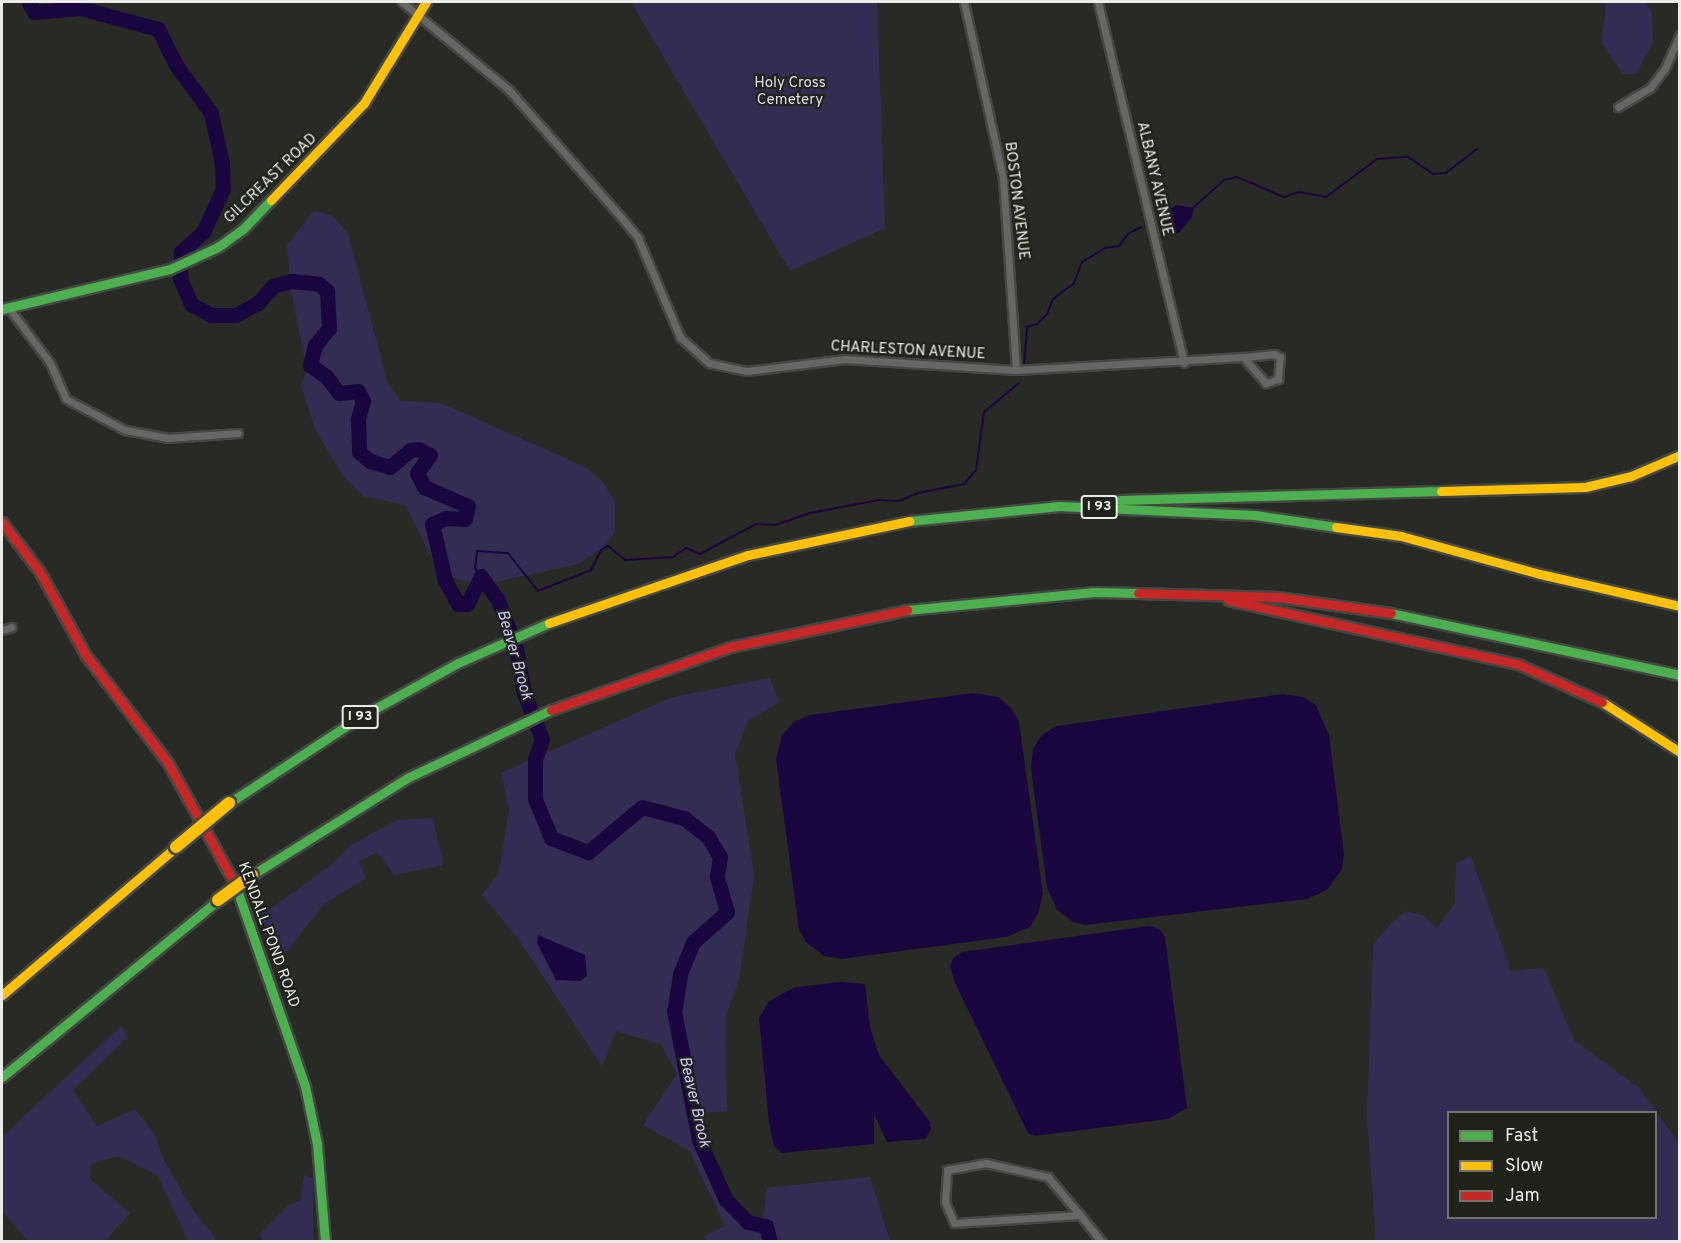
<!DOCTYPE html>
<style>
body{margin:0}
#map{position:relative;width:1681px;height:1243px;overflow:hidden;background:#282b25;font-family:Overpass,sans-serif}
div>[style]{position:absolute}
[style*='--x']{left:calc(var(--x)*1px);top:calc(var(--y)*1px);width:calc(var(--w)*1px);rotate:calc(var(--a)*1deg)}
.green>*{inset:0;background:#342d53}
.water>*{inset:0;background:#1a063e}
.stream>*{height:2px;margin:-1px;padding:0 1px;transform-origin:1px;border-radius:1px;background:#1a063e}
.river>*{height:15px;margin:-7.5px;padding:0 7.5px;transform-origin:7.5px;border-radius:7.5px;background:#1a063e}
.roads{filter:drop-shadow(2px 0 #444742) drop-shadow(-2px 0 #444742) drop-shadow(0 2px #444742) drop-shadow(0 -2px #444742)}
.street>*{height:7px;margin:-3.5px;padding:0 3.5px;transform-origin:3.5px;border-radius:3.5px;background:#666764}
.fast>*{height:9px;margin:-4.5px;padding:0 4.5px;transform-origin:4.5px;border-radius:4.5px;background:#4caf50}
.slow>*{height:9px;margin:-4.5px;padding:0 4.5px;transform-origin:4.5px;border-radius:4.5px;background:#ffc107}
.jam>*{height:9px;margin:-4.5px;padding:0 4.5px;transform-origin:4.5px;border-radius:4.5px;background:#c62828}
.bridges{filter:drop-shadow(2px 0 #444742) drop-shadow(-2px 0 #444742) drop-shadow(0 2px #444742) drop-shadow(0 -2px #444742)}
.slow-bridge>*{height:12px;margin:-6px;padding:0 6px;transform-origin:6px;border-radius:6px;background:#ffc107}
span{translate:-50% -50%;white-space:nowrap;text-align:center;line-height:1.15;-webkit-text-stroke:4.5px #1f231a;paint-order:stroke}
.shield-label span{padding:2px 4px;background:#1f231a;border:2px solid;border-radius:4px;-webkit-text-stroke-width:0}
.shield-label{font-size:14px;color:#eaede7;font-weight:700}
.park-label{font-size:15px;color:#dedcf0}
.street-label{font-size:15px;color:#eaede7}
.water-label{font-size:16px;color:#ccc4ff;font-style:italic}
.frame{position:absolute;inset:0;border:3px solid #eaede7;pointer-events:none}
.legend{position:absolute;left:1447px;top:1111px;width:210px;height:108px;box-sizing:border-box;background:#1f231a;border:2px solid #70746c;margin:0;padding:8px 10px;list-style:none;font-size:18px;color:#eaede7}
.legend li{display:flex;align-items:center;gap:12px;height:30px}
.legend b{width:30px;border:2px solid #70746c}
</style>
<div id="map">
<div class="green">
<div style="clip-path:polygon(631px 2px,877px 2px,885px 228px,790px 271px)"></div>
<div style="clip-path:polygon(1606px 2px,1644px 2px,1652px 11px,1653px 42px,1636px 74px,1623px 74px,1602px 43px)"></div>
<div style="clip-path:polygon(314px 211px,333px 216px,348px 234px,388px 384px,401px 401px,441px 403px,585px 467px,602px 481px,615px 501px,615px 532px,604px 547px,578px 564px,477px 586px,439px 572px,405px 505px,363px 496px,343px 476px,315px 429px,301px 385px,307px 371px,291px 291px,287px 245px)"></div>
<div style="clip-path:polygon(770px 678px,779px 702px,748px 721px,735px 754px,754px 875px,739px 980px,725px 1018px,727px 1111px,691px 1114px,696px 1140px,718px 1187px,761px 1233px,767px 1188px,870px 1177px,890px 1241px,708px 1241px,704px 1236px,725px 1226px,690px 1151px,643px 1125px,677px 1074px,661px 1044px,616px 1031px,602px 1066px,519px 940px,482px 895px,499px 873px,509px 809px,501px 773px,673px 697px)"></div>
<div style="clip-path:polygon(433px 818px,443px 865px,394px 875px,377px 852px,359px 862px,366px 878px,323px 905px,279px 962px,261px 916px,331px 865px,351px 845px,397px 820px)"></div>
<div style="clip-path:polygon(evenodd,1471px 856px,1511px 971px,1544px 968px,1574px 1040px,1639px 1088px,1679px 1143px,1679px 1241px,1376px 1241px,1367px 1117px,1373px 945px,1393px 921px,1407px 911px,1424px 916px,1437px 928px,1455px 903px,1456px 863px,1471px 856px,1448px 1112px,1656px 1112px,1656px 1218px,1448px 1218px,1448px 1112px)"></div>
<div style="clip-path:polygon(121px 1026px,128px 1037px,73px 1090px,97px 1126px,135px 1109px,154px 1133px,164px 1160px,189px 1204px,217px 1241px,188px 1241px,158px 1176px,118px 1156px,91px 1164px,89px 1178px,130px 1213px,105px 1241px,28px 1241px,2px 1211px,2px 1137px)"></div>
<div style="clip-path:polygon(304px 1175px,313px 1178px,313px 1241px,263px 1241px,260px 1234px,289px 1205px,301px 1200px)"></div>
</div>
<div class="water">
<div style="clip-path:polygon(1177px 205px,1194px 208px,1192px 217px,1179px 233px,1171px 233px,1164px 222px,1169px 210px)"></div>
<div style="clip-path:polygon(973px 693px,998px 697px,1011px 708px,1019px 722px,1043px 894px,1038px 914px,1030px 927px,1006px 937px,841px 959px,824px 956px,806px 942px,799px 930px,776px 759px,782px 735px,794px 722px,810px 715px)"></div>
<div style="clip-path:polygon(1283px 694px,1303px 697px,1316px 705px,1329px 735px,1344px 854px,1342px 869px,1327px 890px,1307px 899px,1085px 925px,1073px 922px,1057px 910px,1047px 888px,1031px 769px,1033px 749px,1042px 735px,1057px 726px)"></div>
<div style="clip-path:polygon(1149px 926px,1159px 929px,1165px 937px,1187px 1108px,1168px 1119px,1035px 1136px,1028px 1133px,955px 983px,950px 966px,953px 958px,962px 952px)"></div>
<div style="clip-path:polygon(538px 935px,585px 955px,587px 976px,580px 981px,556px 980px,537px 943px)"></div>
<div style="clip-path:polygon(841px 982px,865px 984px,870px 1027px,879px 1055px,930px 1122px,931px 1130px,925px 1139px,887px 1142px,874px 1114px,874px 1144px,782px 1153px,774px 1146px,769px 1123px,759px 1018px,769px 1001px,795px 987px)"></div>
</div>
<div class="stream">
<div style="--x:1192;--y:209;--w:43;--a:-42.2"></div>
<div style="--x:1224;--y:180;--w:13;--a:-13"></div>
<div style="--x:1237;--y:177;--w:51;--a:23.1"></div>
<div style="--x:1284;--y:197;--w:16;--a:-18"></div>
<div style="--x:1299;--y:192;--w:27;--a:10"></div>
<div style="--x:1326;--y:197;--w:64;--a:-36.7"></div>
<div style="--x:1377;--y:159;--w:31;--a:-4"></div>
<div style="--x:1408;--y:157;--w:30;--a:34"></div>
<div style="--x:1433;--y:174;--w:13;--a:-4"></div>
<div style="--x:1446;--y:173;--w:39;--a:-38"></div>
<div style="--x:1024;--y:365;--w:38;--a:-85"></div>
<div style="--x:1027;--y:327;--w:10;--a:-17"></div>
<div style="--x:1037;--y:324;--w:14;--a:-45"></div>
<div style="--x:1047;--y:314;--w:16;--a:-68"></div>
<div style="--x:1053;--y:299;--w:26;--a:-37"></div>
<div style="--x:1074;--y:283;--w:22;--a:-69"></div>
<div style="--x:1082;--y:262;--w:27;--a:-31"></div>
<div style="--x:1105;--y:248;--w:14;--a:-8"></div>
<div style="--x:1119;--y:246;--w:15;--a:-53"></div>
<div style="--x:1128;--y:234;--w:15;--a:-28"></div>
<div style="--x:481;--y:576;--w:10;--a:-127"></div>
<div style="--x:475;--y:568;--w:17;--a:-83"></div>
<div style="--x:477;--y:551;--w:31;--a:4"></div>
<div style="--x:508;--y:553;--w:48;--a:51.7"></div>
<div style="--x:538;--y:591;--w:57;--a:-21.6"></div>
<div style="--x:591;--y:570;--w:22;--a:-63"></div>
<div style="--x:601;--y:550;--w:8;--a:-30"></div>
<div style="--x:608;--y:546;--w:22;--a:39"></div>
<div style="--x:625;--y:560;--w:48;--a:-3.6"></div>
<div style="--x:673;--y:557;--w:16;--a:-35"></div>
<div style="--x:686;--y:548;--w:15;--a:23"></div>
<div style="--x:700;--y:554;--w:64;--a:-28.2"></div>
<div style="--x:756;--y:524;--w:19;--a:3"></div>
<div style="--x:775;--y:525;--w:37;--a:-19"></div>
<div style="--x:810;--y:513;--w:70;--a:-10.7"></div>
<div style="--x:879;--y:500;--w:20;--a:3"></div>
<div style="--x:899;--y:501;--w:21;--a:-23"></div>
<div style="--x:918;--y:493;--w:47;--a:-11.1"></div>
<div style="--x:964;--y:484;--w:18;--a:-49"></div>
<div style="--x:976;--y:470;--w:59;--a:-82.1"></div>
<div style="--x:984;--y:412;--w:45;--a:-39.6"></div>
</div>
<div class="river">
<div style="--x:29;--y:2;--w:11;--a:63"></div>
<div style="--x:34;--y:12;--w:46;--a:-5"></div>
<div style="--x:80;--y:8;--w:81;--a:15.1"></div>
<div style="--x:158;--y:29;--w:40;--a:63.4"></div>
<div style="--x:176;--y:65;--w:59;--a:53.9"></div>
<div style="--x:211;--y:113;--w:51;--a:77.6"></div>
<div style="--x:222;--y:163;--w:26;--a:88"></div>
<div style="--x:223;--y:189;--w:47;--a:114.9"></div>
<div style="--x:203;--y:232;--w:30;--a:138"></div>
<div style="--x:181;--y:252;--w:26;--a:92"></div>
<div style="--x:180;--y:278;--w:28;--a:67"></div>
<div style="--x:191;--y:304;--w:23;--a:29"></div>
<div style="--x:211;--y:315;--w:25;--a:0"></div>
<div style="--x:236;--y:315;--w:25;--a:-29"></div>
<div style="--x:258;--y:303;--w:23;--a:-49"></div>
<div style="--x:273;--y:286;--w:20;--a:-15"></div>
<div style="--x:292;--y:281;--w:27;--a:6"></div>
<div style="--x:319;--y:284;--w:11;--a:41"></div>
<div style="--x:327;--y:291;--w:37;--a:87"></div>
<div style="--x:329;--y:328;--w:22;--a:129"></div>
<div style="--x:315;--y:345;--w:21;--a:104"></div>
<div style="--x:310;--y:365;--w:19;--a:35"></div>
<div style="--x:326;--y:376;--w:21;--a:53"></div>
<div style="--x:339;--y:393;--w:19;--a:-6"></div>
<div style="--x:358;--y:391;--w:11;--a:63"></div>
<div style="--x:363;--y:401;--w:19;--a:106"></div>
<div style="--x:358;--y:419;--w:33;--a:88"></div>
<div style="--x:359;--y:452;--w:14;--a:39"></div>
<div style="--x:370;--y:461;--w:21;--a:17"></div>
<div style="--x:390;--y:467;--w:26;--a:-40"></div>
<div style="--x:410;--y:450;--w:8;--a:-7"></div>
<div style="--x:418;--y:449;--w:13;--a:27"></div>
<div style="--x:430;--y:455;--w:22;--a:126"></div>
<div style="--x:417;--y:473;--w:16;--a:63"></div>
<div style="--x:424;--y:487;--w:48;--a:23.4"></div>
<div style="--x:468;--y:506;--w:13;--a:103"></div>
<div style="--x:465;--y:519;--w:19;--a:-177"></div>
<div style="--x:446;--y:518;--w:15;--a:157"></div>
<div style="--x:432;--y:524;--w:57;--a:76.9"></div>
<div style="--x:445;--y:580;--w:27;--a:62"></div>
<div style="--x:458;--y:604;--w:9;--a:0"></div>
<div style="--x:467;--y:604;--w:31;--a:-63"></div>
<div style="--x:481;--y:576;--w:29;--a:55"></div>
<div style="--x:498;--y:600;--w:52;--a:69.8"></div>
<div style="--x:516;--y:649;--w:45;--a:79.7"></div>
<div style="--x:524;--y:693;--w:49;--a:68.6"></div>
<div style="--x:542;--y:739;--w:21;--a:109"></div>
<div style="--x:535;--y:759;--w:40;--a:90"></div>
<div style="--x:535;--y:799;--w:42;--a:67.7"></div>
<div style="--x:551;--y:838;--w:40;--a:21"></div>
<div style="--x:588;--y:852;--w:70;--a:-39.8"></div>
<div style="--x:642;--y:807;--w:43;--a:14.7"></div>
<div style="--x:684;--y:818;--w:31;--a:38"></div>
<div style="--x:708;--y:837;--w:23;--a:59"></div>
<div style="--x:720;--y:857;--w:20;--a:99"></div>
<div style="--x:717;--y:877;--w:36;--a:74"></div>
<div style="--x:727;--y:912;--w:45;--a:138.6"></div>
<div style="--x:693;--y:942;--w:35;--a:112"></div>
<div style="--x:680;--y:975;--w:36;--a:99"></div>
<div style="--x:674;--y:1011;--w:131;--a:79"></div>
<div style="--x:699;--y:1140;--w:66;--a:65.8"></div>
<div style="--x:726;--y:1200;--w:31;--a:45"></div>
<div style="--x:748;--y:1222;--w:18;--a:13"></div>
<div style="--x:766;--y:1226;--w:16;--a:76"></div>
</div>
<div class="roads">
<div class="street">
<div style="--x:402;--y:2;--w:139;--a:39.4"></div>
<div style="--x:509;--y:90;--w:159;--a:48.6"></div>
<div style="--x:614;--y:209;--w:38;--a:50"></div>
<div style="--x:638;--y:238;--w:108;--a:67"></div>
<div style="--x:680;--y:337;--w:39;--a:42"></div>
<div style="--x:709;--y:363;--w:39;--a:12"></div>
<div style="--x:747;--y:371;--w:99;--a:-7"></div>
<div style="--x:845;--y:359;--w:171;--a:3.7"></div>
<div style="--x:1016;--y:370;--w:227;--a:-3.3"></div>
<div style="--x:1243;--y:357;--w:35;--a:49"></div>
<div style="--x:1266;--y:383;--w:13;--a:-18"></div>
<div style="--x:1278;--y:379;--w:22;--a:-85"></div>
<div style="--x:1280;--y:357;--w:7;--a:-153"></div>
<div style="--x:1274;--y:354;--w:31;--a:174"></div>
<div style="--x:964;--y:2;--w:180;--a:77.5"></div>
<div style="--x:1003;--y:178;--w:192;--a:86.1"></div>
<div style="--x:1098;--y:2;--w:371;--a:76.6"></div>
<div style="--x:1618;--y:107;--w:37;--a:-31"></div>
<div style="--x:1650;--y:88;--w:25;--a:-53"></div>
<div style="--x:1665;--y:68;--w:36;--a:-66"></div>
<div style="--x:8;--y:307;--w:70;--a:53.1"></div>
<div style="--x:50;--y:363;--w:39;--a:66"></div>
<div style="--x:66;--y:399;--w:67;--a:27.7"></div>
<div style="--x:125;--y:430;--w:44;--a:10.5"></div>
<div style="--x:168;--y:438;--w:70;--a:-4.1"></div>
<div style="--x:2;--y:630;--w:10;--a:-17"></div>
<div style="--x:1080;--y:1215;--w:126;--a:176.4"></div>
<div style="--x:954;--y:1223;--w:23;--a:-113"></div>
<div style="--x:945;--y:1202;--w:32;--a:-86"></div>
<div style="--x:947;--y:1170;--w:40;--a:-10"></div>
<div style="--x:986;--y:1163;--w:64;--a:12.7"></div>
<div style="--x:1048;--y:1177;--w:50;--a:49.9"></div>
<div style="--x:1080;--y:1215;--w:35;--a:51"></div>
</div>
<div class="fast">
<div style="--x:2;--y:309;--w:173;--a:-13.4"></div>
<div style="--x:170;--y:269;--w:53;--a:-24.6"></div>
<div style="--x:218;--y:247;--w:31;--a:-36"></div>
<div style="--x:243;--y:229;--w:40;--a:-46"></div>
<div style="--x:1120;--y:500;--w:321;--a:-1.6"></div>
<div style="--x:909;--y:521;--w:151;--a:-5.7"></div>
<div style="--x:1059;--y:506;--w:196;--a:2.6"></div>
<div style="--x:1255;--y:515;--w:82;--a:8.4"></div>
<div style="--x:907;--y:610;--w:188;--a:-5.5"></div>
<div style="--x:1094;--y:592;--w:44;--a:1.3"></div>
<div style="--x:1391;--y:613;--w:296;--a:12.1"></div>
<div style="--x:229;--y:803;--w:157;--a:-33.3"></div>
<div style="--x:360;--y:717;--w:112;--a:-28.9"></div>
<div style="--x:458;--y:663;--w:99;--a:-23.7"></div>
<div style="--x:252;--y:875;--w:183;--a:-32"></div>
<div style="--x:407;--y:778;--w:159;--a:-25.3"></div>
<div style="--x:235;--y:884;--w:214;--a:70.9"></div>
<div style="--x:305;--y:1086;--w:59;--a:78.3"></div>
<div style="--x:317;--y:1144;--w:98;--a:85.3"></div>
<div style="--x:2;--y:1077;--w:279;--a:-39.3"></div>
</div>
<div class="slow">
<div style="--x:271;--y:200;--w:134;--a:-46.2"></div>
<div style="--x:364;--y:103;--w:119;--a:-58.5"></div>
<div style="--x:1441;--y:491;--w:144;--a:-1.6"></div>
<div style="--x:1585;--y:487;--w:47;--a:-13.4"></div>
<div style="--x:1631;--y:476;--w:53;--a:-23.2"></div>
<div style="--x:1336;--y:527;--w:66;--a:7.9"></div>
<div style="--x:1401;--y:536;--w:144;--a:15.3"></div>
<div style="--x:1540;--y:574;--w:144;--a:12.9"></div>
<div style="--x:549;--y:623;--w:210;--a:-18.9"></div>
<div style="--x:748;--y:555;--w:165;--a:-11.9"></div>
<div style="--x:1602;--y:702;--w:93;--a:32.7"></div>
<div style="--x:2;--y:995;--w:228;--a:-40.4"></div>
</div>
<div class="jam">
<div style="--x:2;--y:522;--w:63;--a:52.8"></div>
<div style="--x:40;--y:572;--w:94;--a:61.2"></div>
<div style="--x:85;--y:654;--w:137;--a:52.7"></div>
<div style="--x:168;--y:763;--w:138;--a:61"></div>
<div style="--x:1138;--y:593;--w:140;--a:1.6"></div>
<div style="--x:1278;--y:597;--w:114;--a:8.1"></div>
<div style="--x:1228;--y:600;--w:299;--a:12.5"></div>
<div style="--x:1520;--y:665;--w:90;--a:24.3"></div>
<div style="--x:551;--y:710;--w:190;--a:-19.4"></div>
<div style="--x:730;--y:647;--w:181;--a:-11.8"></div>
</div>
</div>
<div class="bridges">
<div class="slow-bridge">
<div style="--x:176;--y:847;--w:69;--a:-39.7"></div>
<div style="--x:218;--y:900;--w:42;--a:-36.3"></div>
</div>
</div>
<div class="shield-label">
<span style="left:1099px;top:507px">I 93</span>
<span style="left:360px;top:717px">I 93</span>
</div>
<div class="park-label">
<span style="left:790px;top:92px">Holy Cross<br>Cemetery</span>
</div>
<div class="street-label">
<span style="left:271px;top:179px;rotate:-44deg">GILCREAST ROAD</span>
<span style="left:1154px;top:179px;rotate:77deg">ALBANY AVENUE</span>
<span style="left:1016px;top:201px;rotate:83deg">BOSTON AVENUE</span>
<span style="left:908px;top:351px;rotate:3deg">CHARLESTON AVENUE</span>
<span style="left:268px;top:935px;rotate:70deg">KENDALL POND ROAD</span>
</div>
<div class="water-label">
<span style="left:514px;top:655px;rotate:74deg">Beaver Brook</span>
<span style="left:694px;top:1102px;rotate:77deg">Beaver Brook</span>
</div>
<div class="frame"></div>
<ul class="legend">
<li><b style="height:8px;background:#4caf50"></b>Fast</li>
<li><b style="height:8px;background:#ffc107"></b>Slow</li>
<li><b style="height:8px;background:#c62828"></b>Jam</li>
</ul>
</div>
